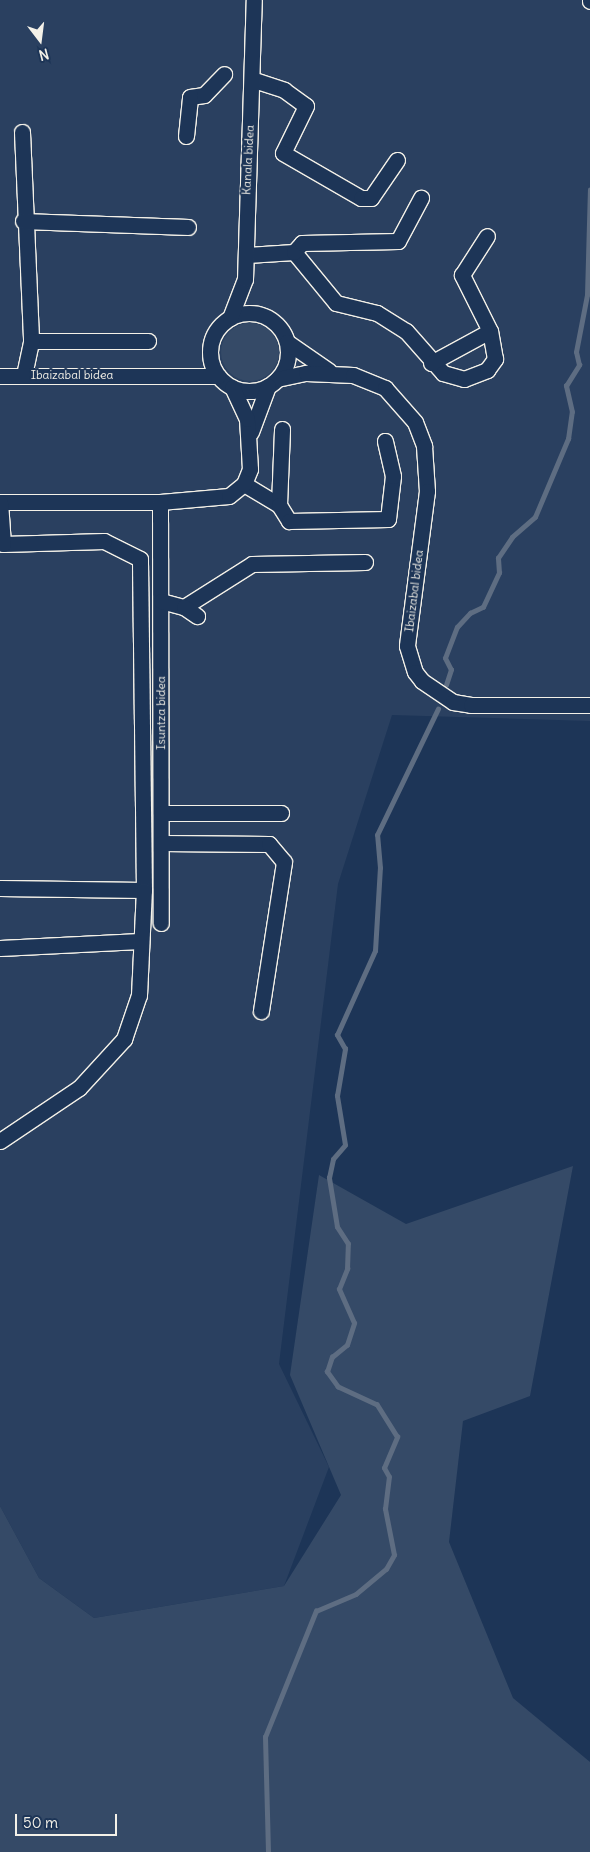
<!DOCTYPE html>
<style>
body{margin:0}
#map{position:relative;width:590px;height:1852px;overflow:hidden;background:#1d3557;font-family:Delius,sans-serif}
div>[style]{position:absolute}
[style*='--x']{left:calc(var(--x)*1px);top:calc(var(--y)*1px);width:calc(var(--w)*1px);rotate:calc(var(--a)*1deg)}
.built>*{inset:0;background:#2a4060}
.green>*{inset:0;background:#354a67}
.round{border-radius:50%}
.stream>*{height:4.5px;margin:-2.25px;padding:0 2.25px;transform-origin:2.25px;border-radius:2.25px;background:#5e6d82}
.roads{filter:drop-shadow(1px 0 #f4f1e8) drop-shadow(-1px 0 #f4f1e8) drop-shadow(0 1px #f4f1e8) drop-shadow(0 -1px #f4f1e8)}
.minor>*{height:15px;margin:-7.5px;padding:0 7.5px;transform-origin:7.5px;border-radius:7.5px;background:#1d3557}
.minor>.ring{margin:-7.5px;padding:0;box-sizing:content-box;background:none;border:15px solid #1d3557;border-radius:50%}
span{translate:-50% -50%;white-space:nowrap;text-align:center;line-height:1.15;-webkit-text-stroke:4px #1d3557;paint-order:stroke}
.street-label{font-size:12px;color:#f4f1e8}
.north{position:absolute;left:15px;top:15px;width:50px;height:50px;-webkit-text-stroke:4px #1d3557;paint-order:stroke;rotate:165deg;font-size:14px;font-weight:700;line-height:20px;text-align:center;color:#f4f1e8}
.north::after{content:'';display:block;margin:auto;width:18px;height:22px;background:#f4f1e8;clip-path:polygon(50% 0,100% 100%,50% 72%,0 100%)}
.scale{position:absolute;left:15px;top:1814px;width:102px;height:22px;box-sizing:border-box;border:2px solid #f4f1e8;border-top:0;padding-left:6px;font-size:15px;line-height:18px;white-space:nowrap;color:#f4f1e8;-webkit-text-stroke:4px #1d3557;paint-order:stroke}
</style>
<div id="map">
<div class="built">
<div style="clip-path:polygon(0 0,590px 0,590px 721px,392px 715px,338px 884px,279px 1364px,329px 1467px,284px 1586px,94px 1618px,39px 1578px,0 1506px)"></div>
</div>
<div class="green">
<div class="round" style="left:221px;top:323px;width:58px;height:58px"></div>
<div style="clip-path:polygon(573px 1166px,530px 1396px,463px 1421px,449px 1542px,513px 1698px,590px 1762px,590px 1852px,0 1852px,0 1506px,39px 1578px,94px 1618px,284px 1586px,341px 1495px,290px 1375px,319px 1175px,406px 1224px)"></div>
</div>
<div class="stream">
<div style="--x:446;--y:685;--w:16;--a:-72"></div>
<div style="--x:451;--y:670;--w:13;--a:-117"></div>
<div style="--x:445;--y:658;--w:33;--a:-69"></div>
<div style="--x:457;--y:627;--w:19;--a:-47"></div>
<div style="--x:470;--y:613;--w:14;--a:-25"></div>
<div style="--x:483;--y:607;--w:38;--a:-65"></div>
<div style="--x:499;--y:573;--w:15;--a:-94"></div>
<div style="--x:498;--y:558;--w:25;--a:-56"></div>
<div style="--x:512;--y:537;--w:30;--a:-41"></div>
<div style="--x:535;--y:517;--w:85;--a:-67.1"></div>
<div style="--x:568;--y:439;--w:27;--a:-82"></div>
<div style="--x:572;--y:412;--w:27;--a:-103"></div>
<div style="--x:566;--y:386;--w:25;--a:-58"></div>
<div style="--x:579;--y:365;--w:13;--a:-103"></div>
<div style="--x:576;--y:352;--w:58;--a:-79.1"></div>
<div style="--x:587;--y:295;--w:105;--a:-88.4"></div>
<div style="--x:268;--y:1852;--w:115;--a:-91.5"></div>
<div style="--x:265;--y:1737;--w:136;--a:-68"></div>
<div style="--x:316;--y:1611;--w:43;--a:-23"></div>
<div style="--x:356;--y:1594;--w:39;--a:-40"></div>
<div style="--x:386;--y:1569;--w:16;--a:-60"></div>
<div style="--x:394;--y:1555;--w:47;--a:-101.1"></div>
<div style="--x:385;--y:1509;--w:32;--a:-83"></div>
<div style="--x:389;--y:1477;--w:10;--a:-119"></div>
<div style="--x:384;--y:1468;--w:34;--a:-67"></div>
<div style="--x:397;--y:1437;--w:38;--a:-122"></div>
<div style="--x:377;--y:1405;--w:43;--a:-155.2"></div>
<div style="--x:338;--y:1387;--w:19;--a:-126"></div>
<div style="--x:327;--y:1372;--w:16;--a:-72"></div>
<div style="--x:332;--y:1357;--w:19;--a:-39"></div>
<div style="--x:347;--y:1345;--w:23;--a:-72"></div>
<div style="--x:354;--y:1323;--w:37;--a:-114"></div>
<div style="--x:339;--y:1289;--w:22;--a:-68"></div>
<div style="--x:347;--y:1269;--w:25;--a:-88"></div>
<div style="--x:348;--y:1244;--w:20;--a:-123"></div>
<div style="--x:337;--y:1227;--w:50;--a:-99.3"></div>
<div style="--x:329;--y:1178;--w:19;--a:-78"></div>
<div style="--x:333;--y:1159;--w:18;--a:-49"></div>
<div style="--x:345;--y:1145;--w:50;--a:-99.3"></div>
<div style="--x:337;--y:1096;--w:48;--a:-80.3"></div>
<div style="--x:345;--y:1049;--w:16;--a:-120"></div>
<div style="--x:337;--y:1035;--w:92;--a:-65.7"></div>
<div style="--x:375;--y:951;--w:83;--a:-86.6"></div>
<div style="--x:380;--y:868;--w:33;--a:-95"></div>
<div style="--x:377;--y:835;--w:140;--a:-64.2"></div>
</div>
<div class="roads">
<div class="minor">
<div style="--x:590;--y:0;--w:1;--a:90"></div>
<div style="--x:254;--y:80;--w:32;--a:18"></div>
<div style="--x:284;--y:90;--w:27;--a:36"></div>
<div style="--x:306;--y:106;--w:52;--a:116.1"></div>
<div style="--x:283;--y:153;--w:90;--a:30"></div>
<div style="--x:361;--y:198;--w:10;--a:0"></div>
<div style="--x:371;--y:198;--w:46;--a:-55.6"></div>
<div style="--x:22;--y:132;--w:209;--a:87.5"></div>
<div style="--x:31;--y:341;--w:117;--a:0"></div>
<div style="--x:186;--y:136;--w:39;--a:-84"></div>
<div style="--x:190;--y:97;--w:14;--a:-8"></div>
<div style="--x:204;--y:95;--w:29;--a:-46"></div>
<div style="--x:23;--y:221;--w:165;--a:2.1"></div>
<div style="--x:294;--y:252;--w:66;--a:50.5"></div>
<div style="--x:336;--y:303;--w:42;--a:13.7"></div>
<div style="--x:377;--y:313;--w:34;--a:32"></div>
<div style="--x:406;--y:331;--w:56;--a:48.6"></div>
<div style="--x:443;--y:373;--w:22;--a:16"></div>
<div style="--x:464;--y:379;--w:25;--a:-21"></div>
<div style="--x:487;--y:370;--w:14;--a:-54"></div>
<div style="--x:495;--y:359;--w:28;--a:-100"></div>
<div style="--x:490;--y:331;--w:63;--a:-116.6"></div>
<div style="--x:462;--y:275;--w:46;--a:-57.3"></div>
<div style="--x:247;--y:255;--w:47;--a:-3.7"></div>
<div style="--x:294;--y:252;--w:12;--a:-48"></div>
<div style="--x:302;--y:243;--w:96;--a:-1.2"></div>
<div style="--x:398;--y:241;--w:49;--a:-61.9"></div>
<div class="ring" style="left:210px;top:313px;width:63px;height:63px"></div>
<div style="--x:230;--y:318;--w:42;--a:-69"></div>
<div style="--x:245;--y:279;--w:279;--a:-88.2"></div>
<div style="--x:287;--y:342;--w:51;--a:34.6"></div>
<div style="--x:431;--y:363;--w:67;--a:-28.5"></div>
<div style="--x:24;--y:375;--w:35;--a:-78"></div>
<div style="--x:0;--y:376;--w:218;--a:0"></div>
<div style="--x:277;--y:379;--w:30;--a:-12"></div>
<div style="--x:306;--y:373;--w:47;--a:2.4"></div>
<div style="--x:353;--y:375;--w:35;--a:22"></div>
<div style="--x:385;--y:388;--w:45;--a:48.6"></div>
<div style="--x:415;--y:422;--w:26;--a:69"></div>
<div style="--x:424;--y:446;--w:45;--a:86.2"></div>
<div style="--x:427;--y:491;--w:156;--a:97.4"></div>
<div style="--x:407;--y:646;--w:27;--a:73"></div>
<div style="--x:415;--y:672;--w:11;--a:52"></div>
<div style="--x:422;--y:681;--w:37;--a:34"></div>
<div style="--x:453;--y:702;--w:18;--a:9"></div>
<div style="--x:471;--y:705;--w:119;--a:0"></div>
<div style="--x:251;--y:432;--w:49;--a:-69.7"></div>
<div style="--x:244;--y:484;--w:41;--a:31"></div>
<div style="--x:279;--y:505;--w:76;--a:-87.7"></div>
<div style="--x:0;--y:502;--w:160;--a:0"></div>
<div style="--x:160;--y:502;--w:69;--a:-5"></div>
<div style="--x:229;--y:496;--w:19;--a:-39"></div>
<div style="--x:244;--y:484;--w:16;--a:-68"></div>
<div style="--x:250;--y:469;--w:50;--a:-93.4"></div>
<div style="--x:247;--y:419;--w:35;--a:-115"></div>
<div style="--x:160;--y:502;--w:421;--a:89.9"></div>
<div style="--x:279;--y:505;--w:19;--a:58"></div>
<div style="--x:289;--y:521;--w:99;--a:-1.2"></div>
<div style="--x:388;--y:519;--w:43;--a:-83.4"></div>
<div style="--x:393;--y:476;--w:36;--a:-103"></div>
<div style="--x:161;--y:601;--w:24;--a:15"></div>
<div style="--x:184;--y:607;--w:80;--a:-32.3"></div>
<div style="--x:252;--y:564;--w:113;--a:-1"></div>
<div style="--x:184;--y:607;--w:16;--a:35"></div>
<div style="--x:162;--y:813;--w:119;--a:0"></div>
<div style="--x:162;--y:843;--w:107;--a:0.5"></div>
<div style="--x:269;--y:844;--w:23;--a:50"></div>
<div style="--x:284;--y:862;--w:151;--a:98.8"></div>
<div style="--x:0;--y:888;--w:144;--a:0.8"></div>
<div style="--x:144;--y:890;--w:331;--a:-90.7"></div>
<div style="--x:140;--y:559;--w:40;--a:-153.4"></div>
<div style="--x:104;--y:541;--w:101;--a:178.3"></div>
<div style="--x:3;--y:544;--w:42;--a:-94.1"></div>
<div style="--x:0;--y:948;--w:140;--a:-2.9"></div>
<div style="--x:0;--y:1141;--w:95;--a:-33.9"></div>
<div style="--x:79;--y:1088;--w:67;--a:-47.4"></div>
<div style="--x:124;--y:1039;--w:46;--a:-71.2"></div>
<div style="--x:139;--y:995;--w:105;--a:-87.3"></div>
</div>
</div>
<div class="street-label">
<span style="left:248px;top:160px;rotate:-87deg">Kanala bidea</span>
<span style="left:72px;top:375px">Ibaizabal bidea</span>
<span style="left:414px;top:591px;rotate:-83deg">Ibaizabal bidea</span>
<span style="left:161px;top:713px;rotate:-90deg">Isuntza bidea</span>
</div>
<div class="north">N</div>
<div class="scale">50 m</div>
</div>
